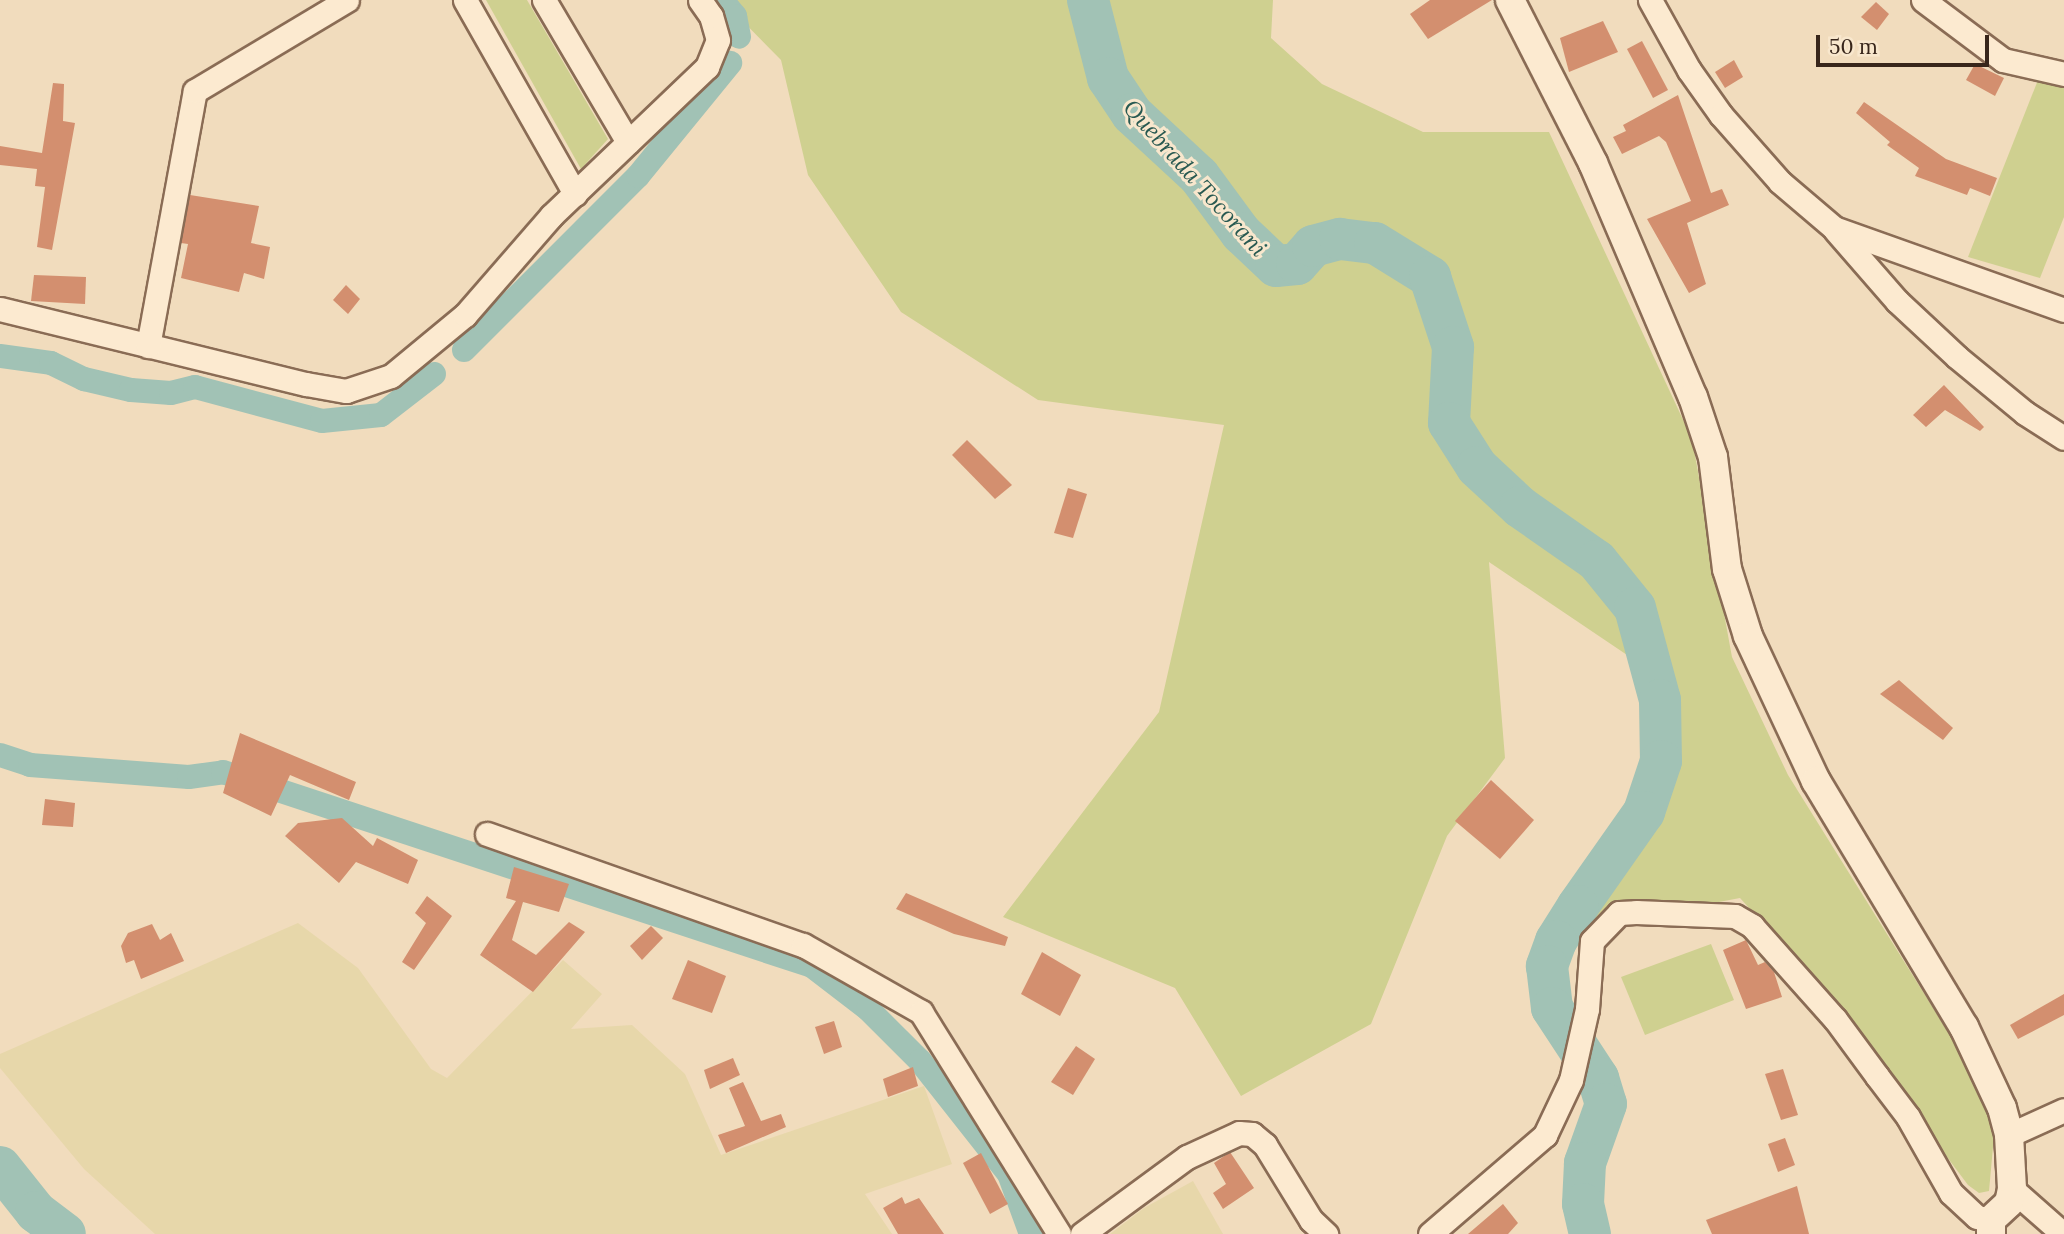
<!DOCTYPE html>
<style>
body{margin:0}
#map{position:relative;width:2064px;height:1234px;overflow:hidden;background:#f1dcbd;font-family:Lora,serif}
div>[style]{position:absolute}
[style*='--x']{left:calc(var(--x)*1px);top:calc(var(--y)*1px);width:calc(var(--w)*1px);rotate:calc(var(--a)*1deg)}
.farmland>*{inset:0;background:#e7d7aa}
.green>*{inset:0;background:#cfd090}
.canal>*{height:24px;margin:-12px;padding:0 12px;transform-origin:12px;border-radius:12px;background:#a1c2b5}
.river>*{height:42px;margin:-21px;padding:0 21px;transform-origin:21px;border-radius:21px;background:#a1c2b5}
.building>*{inset:0;background:#d38f6f}
.roads{filter:drop-shadow(2px 0 #8a6c55) drop-shadow(-2px 0 #8a6c55) drop-shadow(0 2px #8a6c55) drop-shadow(0 -2px #8a6c55)}
.minor>*{height:23px;margin:-11.5px;padding:0 11.5px;transform-origin:11.5px;border-radius:11.5px;background:#fcead0}
.tertiary>*{height:28px;margin:-14px;padding:0 14px;transform-origin:14px;border-radius:14px;background:#fcead0}
span{translate:-50% -50%;white-space:nowrap;text-align:center;line-height:1.15;-webkit-text-stroke:6px #f8e7cd;paint-order:stroke}
.water-label{font-size:23px;color:#285951;font-style:italic}
.scale{position:absolute;left:1816px;top:35px;width:173px;height:32px;box-sizing:border-box;border:4px solid #38261b;border-top:0;padding-left:9px;font-size:21px;line-height:24px;white-space:nowrap;color:#38261b;-webkit-text-stroke:5px #f8e7cd;paint-order:stroke}
</style>
<div id="map">
<div class="farmland">
<div style="clip-path:polygon(298px 923px,358px 968px,431px 1069px,447px 1078px,563px 960px,602px 994px,571px 1029px,632px 1025px,685px 1074px,721px 1155px,924px 1086px,952px 1164px,865px 1194px,892px 1234px,155px 1234px,84px 1169px,0 1068px,0 1054px)"></div>
<div style="clip-path:polygon(1193px 1181px,1223px 1234px,1110px 1234px,1144px 1208px)"></div>
</div>
<div class="green">
<div style="clip-path:polygon(486px 0,527px 0,608px 139px,581px 169px)"></div>
<div style="clip-path:polygon(722px 0,1273px 0,1271px 38px,1322px 84px,1423px 132px,1549px 132px,1692px 439px,1732px 657px,1788px 775px,1953px 1040px,1982px 1096px,1994px 1136px,1989px 1191px,1979px 1193px,1968px 1185px,1812px 977px,1740px 898px,1565px 931px,1631px 836px,1648px 785px,1647px 725px,1633px 659px,1489px 562px,1505px 758px,1447px 836px,1371px 1024px,1241px 1096px,1175px 988px,1003px 917px,1159px 712px,1224px 425px,1038px 400px,901px 312px,808px 175px,781px 60px)"></div>
<div style="clip-path:polygon(2038px 80px,2064px 88px,2064px 217px,2040px 278px,1968px 257px)"></div>
<div style="clip-path:polygon(1711px 944px,1734px 1000px,1645px 1035px,1621px 977px)"></div>
</div>
<div class="canal">
<div style="--x:722;--y:0;--w:21;--a:51"></div>
<div style="--x:735;--y:16;--w:21;--a:79"></div>
<div style="--x:464;--y:350;--w:246;--a:-45"></div>
<div style="--x:638;--y:176;--w:146;--a:-50.8"></div>
<div style="--x:0;--y:356;--w:51;--a:7.8"></div>
<div style="--x:51;--y:363;--w:37;--a:26"></div>
<div style="--x:84;--y:379;--w:48;--a:13.2"></div>
<div style="--x:131;--y:390;--w:40;--a:4.3"></div>
<div style="--x:171;--y:393;--w:25;--a:-14"></div>
<div style="--x:195;--y:387;--w:131;--a:15"></div>
<div style="--x:322;--y:421;--w:59;--a:-5.8"></div>
<div style="--x:381;--y:415;--w:67;--a:-37.7"></div>
<div style="--x:0;--y:755;--w:32;--a:18"></div>
<div style="--x:30;--y:765;--w:159;--a:4.3"></div>
<div style="--x:189;--y:777;--w:34;--a:-8"></div>
<div style="--x:223;--y:772;--w:620;--a:18.23"></div>
<div style="--x:812;--y:966;--w:71;--a:37.5"></div>
<div style="--x:868;--y:1009;--w:74;--a:45"></div>
<div style="--x:920;--y:1061;--w:144;--a:51.8"></div>
<div style="--x:1009;--y:1174;--w:64;--a:69.9"></div>
</div>
<div class="river">
<div style="--x:1088;--y:0;--w:81;--a:75.6"></div>
<div style="--x:1108;--y:78;--w:43;--a:56.3"></div>
<div style="--x:1132;--y:114;--w:91;--a:42.8"></div>
<div style="--x:1199;--y:176;--w:71;--a:53.6"></div>
<div style="--x:1241;--y:233;--w:48;--a:43.3"></div>
<div style="--x:1276;--y:266;--w:21;--a:-5"></div>
<div style="--x:1297;--y:264;--w:24;--a:-48"></div>
<div style="--x:1313;--y:246;--w:28;--a:-15"></div>
<div style="--x:1340;--y:239;--w:35;--a:7"></div>
<div style="--x:1375;--y:243;--w:65;--a:31.7"></div>
<div style="--x:1430;--y:277;--w:74;--a:71.8"></div>
<div style="--x:1453;--y:347;--w:76;--a:93"></div>
<div style="--x:1449;--y:423;--w:52;--a:57.5"></div>
<div style="--x:1477;--y:467;--w:59;--a:42.9"></div>
<div style="--x:1520;--y:507;--w:94;--a:35"></div>
<div style="--x:1597;--y:561;--w:60;--a:51"></div>
<div style="--x:1635;--y:608;--w:95;--a:74.8"></div>
<div style="--x:1660;--y:700;--w:61;--a:89.1"></div>
<div style="--x:1661;--y:761;--w:54;--a:108.4"></div>
<div style="--x:1644;--y:812;--w:115;--a:125.1"></div>
<div style="--x:1578;--y:906;--w:41;--a:122.2"></div>
<div style="--x:1556;--y:941;--w:27;--a:110"></div>
<div style="--x:1547;--y:966;--w:42;--a:83.2"></div>
<div style="--x:1552;--y:1008;--w:84;--a:56.7"></div>
<div style="--x:1598;--y:1078;--w:27;--a:73"></div>
<div style="--x:1606;--y:1104;--w:63;--a:109.6"></div>
<div style="--x:1585;--y:1163;--w:41;--a:92.8"></div>
<div style="--x:1583;--y:1204;--w:31;--a:77"></div>
<div style="--x:0;--y:1167;--w:58;--a:51.3"></div>
<div style="--x:36;--y:1212;--w:36;--a:37"></div>
</div>
<div class="building">
<div style="clip-path:polygon(1430px 0,1492px 0,1428px 39px,1410px 14px)"></div>
<div style="clip-path:polygon(1876px 2px,1889px 14px,1877px 30px,1861px 17px)"></div>
<div style="clip-path:polygon(1603px 21px,1618px 52px,1569px 72px,1560px 38px)"></div>
<div style="clip-path:polygon(1642px 41px,1668px 90px,1653px 98px,1627px 49px)"></div>
<div style="clip-path:polygon(1734px 60px,1743px 77px,1725px 88px,1715px 72px)"></div>
<div style="clip-path:polygon(1975px 64px,2004px 78px,1995px 96px,1966px 80px)"></div>
<div style="clip-path:polygon(53px 83px,64px 84px,63px 121px,75px 123px,52px 250px,37px 247px,45px 187px,35px 186px,37px 169px,0 165px,0 146px,42px 153px)"></div>
<div style="clip-path:polygon(1678px 95px,1711px 193px,1722px 189px,1729px 205px,1687px 223px,1706px 284px,1689px 293px,1647px 219px,1691px 201px,1666px 142px,1659px 136px,1622px 154px,1613px 137px,1626px 131px,1623px 125px)"></div>
<div style="clip-path:polygon(1864px 102px,1946px 159px,1997px 178px,1990px 196px,1970px 188px,1967px 195px,1915px 176px,1919px 168px,1887px 145px,1890px 142px,1856px 113px)"></div>
<div style="clip-path:polygon(190px 195px,259px 206px,251px 243px,270px 247px,264px 279px,244px 273px,239px 292px,181px 278px,188px 244px,181px 243px)"></div>
<div style="clip-path:polygon(34px 275px,86px 277px,85px 304px,31px 301px)"></div>
<div style="clip-path:polygon(346px 285px,360px 299px,348px 314px,333px 300px)"></div>
<div style="clip-path:polygon(1944px 385px,1984px 427px,1980px 431px,1945px 410px,1926px 427px,1913px 415px)"></div>
<div style="clip-path:polygon(967px 440px,1012px 485px,995px 499px,952px 455px)"></div>
<div style="clip-path:polygon(1068px 488px,1087px 494px,1073px 538px,1054px 533px)"></div>
<div style="clip-path:polygon(1899px 680px,1953px 728px,1943px 740px,1880px 694px)"></div>
<div style="clip-path:polygon(240px 733px,356px 782px,349px 800px,290px 775px,271px 816px,223px 793px)"></div>
<div style="clip-path:polygon(1491px 780px,1534px 820px,1500px 859px,1455px 821px)"></div>
<div style="clip-path:polygon(45px 799px,75px 803px,73px 827px,42px 825px)"></div>
<div style="clip-path:polygon(342px 818px,373px 846px,377px 838px,418px 860px,408px 884px,356px 862px,339px 883px,285px 836px,298px 823px)"></div>
<div style="clip-path:polygon(514px 867px,569px 884px,559px 912px,523px 902px,512px 940px,536px 955px,569px 922px,585px 932px,533px 992px,480px 955px,516px 901px,506px 898px)"></div>
<div style="clip-path:polygon(906px 893px,1008px 937px,1005px 946px,954px 934px,896px 909px)"></div>
<div style="clip-path:polygon(427px 896px,452px 916px,414px 970px,402px 962px,426px 923px,415px 913px)"></div>
<div style="clip-path:polygon(152px 924px,160px 940px,171px 933px,184px 961px,141px 979px,134px 960px,126px 963px,121px 946px,128px 933px)"></div>
<div style="clip-path:polygon(651px 926px,663px 938px,642px 960px,630px 946px)"></div>
<div style="clip-path:polygon(1746px 940px,1758px 965px,1765px 962px,1774px 972px,1782px 997px,1746px 1009px,1723px 950px)"></div>
<div style="clip-path:polygon(1042px 952px,1081px 975px,1060px 1016px,1021px 994px)"></div>
<div style="clip-path:polygon(688px 960px,726px 976px,712px 1013px,672px 999px)"></div>
<div style="clip-path:polygon(2064px 994px,2064px 1015px,2018px 1039px,2010px 1025px)"></div>
<div style="clip-path:polygon(834px 1021px,842px 1047px,824px 1054px,815px 1027px)"></div>
<div style="clip-path:polygon(1076px 1046px,1095px 1059px,1073px 1095px,1051px 1082px)"></div>
<div style="clip-path:polygon(733px 1058px,740px 1075px,710px 1089px,704px 1070px)"></div>
<div style="clip-path:polygon(913px 1067px,918px 1086px,888px 1097px,883px 1079px)"></div>
<div style="clip-path:polygon(1783px 1069px,1798px 1115px,1781px 1120px,1765px 1074px)"></div>
<div style="clip-path:polygon(743px 1082px,761px 1121px,781px 1114px,786px 1127px,726px 1153px,718px 1135px,745px 1126px,729px 1088px)"></div>
<div style="clip-path:polygon(1785px 1138px,1795px 1165px,1778px 1172px,1768px 1144px)"></div>
<div style="clip-path:polygon(1230px 1152px,1254px 1188px,1223px 1209px,1213px 1193px,1226px 1184px,1214px 1163px)"></div>
<div style="clip-path:polygon(981px 1153px,1008px 1204px,990px 1214px,963px 1163px)"></div>
<div style="clip-path:polygon(1797px 1186px,1809px 1234px,1712px 1234px,1706px 1220px)"></div>
<div style="clip-path:polygon(902px 1197px,905px 1204px,919px 1198px,944px 1234px,898px 1234px,883px 1208px)"></div>
<div style="clip-path:polygon(1503px 1204px,1518px 1223px,1508px 1234px,1468px 1234px)"></div>
</div>
<div class="roads">
<div class="minor">
<div style="--x:465;--y:0;--w:223;--a:60.4"></div>
<div style="--x:544;--y:0;--w:165;--a:59.4"></div>
<div style="--x:1650;--y:0;--w:80;--a:60.9"></div>
<div style="--x:1689;--y:70;--w:55;--a:54.6"></div>
<div style="--x:1721;--y:115;--w:89;--a:48.6"></div>
<div style="--x:1780;--y:182;--w:71;--a:40.4"></div>
<div style="--x:1834;--y:228;--w:244;--a:19.6"></div>
<div style="--x:1923;--y:0;--w:100;--a:36.9"></div>
<div style="--x:2003;--y:60;--w:63;--a:12.9"></div>
<div style="--x:1836;--y:231;--w:93;--a:48.9"></div>
<div style="--x:1897;--y:301;--w:82;--a:43"></div>
<div style="--x:1957;--y:357;--w:88;--a:39.5"></div>
<div style="--x:2025;--y:413;--w:46;--a:32.7"></div>
<div style="--x:0;--y:309;--w:315;--a:13.8"></div>
<div style="--x:306;--y:384;--w:41;--a:9.9"></div>
<div style="--x:346;--y:391;--w:47;--a:-18.4"></div>
<div style="--x:391;--y:376;--w:96;--a:-39.5"></div>
<div style="--x:465;--y:315;--w:131;--a:-49"></div>
<div style="--x:551;--y:216;--w:216;--a:-43.7"></div>
<div style="--x:707;--y:67;--w:29;--a:-68"></div>
<div style="--x:718;--y:40;--w:25;--a:-106"></div>
<div style="--x:711;--y:16;--w:19;--a:-125"></div>
<div style="--x:148;--y:346;--w:259;--a:-79.6"></div>
<div style="--x:195;--y:91;--w:177;--a:-30.9"></div>
<div style="--x:487;--y:834;--w:335;--a:19.4"></div>
<div style="--x:803;--y:945;--w:136;--a:29.6"></div>
<div style="--x:921;--y:1012;--w:261;--a:58.1"></div>
<div style="--x:2009;--y:1135;--w:60;--a:-24.4"></div>
<div style="--x:2012;--y:1189;--w:68;--a:41.4"></div>
<div style="--x:1082;--y:1234;--w:130;--a:-36.3"></div>
<div style="--x:1187;--y:1157;--w:57;--a:-24.8"></div>
<div style="--x:1239;--y:1133;--w:13;--a:4"></div>
<div style="--x:1252;--y:1134;--w:17;--a:40"></div>
<div style="--x:1265;--y:1145;--w:88;--a:58.5"></div>
<div style="--x:1311;--y:1220;--w:21;--a:43"></div>
<div style="--x:1430;--y:1234;--w:152;--a:-40.7"></div>
<div style="--x:1545;--y:1135;--w:61;--a:-64.7"></div>
<div style="--x:1571;--y:1080;--w:73;--a:-77.3"></div>
<div style="--x:1587;--y:1009;--w:68;--a:-85.8"></div>
<div style="--x:1592;--y:941;--w:39;--a:-46"></div>
<div style="--x:1619;--y:913;--w:17;--a:-3"></div>
<div style="--x:1636;--y:912;--w:99;--a:2.3"></div>
<div style="--x:1735;--y:916;--w:20;--a:30"></div>
<div style="--x:1752;--y:926;--w:125;--a:48.3"></div>
<div style="--x:1835;--y:1019;--w:71;--a:53.6"></div>
<div style="--x:1877;--y:1076;--w:51;--a:52.9"></div>
<div style="--x:1908;--y:1117;--w:87;--a:60.5"></div>
<div style="--x:1951;--y:1193;--w:35;--a:43"></div>
<div style="--x:1977;--y:1217;--w:14;--a:12"></div>
</div>
<div class="tertiary">
<div style="--x:1510;--y:0;--w:183;--a:63"></div>
<div style="--x:1593;--y:163;--w:254;--a:66.9"></div>
<div style="--x:1693;--y:397;--w:63;--a:71.6"></div>
<div style="--x:1713;--y:457;--w:113;--a:82.9"></div>
<div style="--x:1727;--y:569;--w:70;--a:72.6"></div>
<div style="--x:1748;--y:636;--w:160;--a:64.9"></div>
<div style="--x:1816;--y:781;--w:287;--a:59"></div>
<div style="--x:1964;--y:1027;--w:89;--a:64.9"></div>
<div style="--x:2002;--y:1108;--w:28;--a:75"></div>
<div style="--x:2009;--y:1135;--w:54;--a:86.8"></div>
<div style="--x:2012;--y:1189;--w:14;--a:102"></div>
<div style="--x:2009;--y:1203;--w:25;--a:137"></div>
<div style="--x:1991;--y:1220;--w:14;--a:90"></div>
</div>
</div>
<div class="water-label">
<span style="left:1195px;top:178px;rotate:48deg">Quebrada Tocorani</span>
</div>
<div class="scale">50 m</div>
</div>
